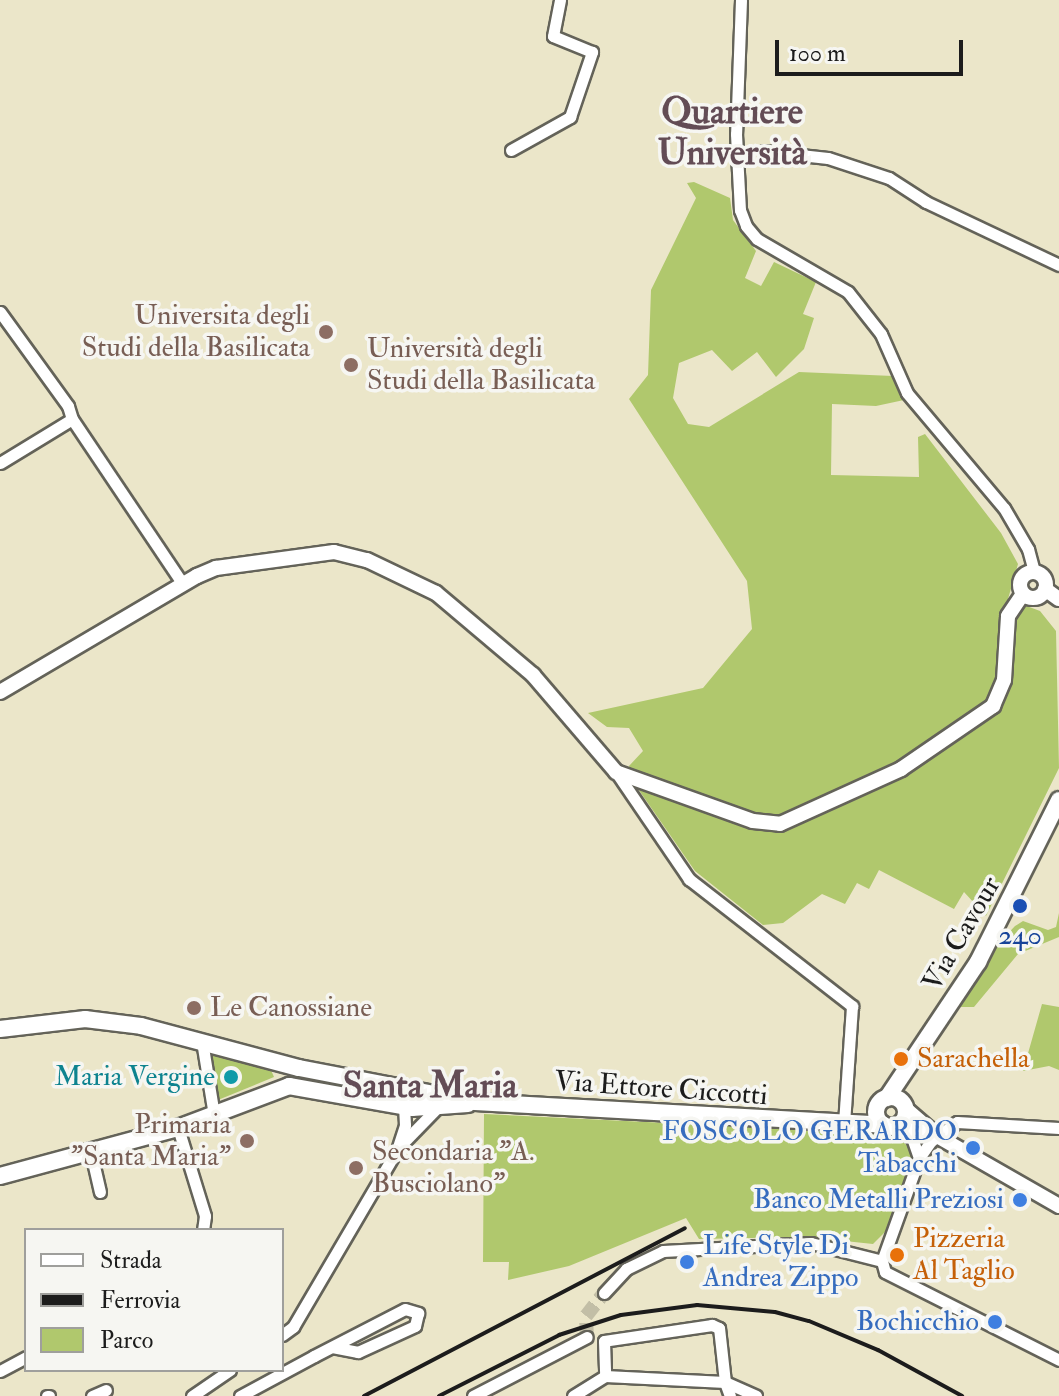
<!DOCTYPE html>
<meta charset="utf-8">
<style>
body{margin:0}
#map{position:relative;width:1059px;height:1396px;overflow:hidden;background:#ebe6c9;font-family:"IM FELL Double Pica",serif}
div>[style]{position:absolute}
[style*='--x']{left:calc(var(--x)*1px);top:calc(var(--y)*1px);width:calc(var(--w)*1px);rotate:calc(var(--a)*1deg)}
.green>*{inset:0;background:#b0c86d}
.tertiary-tunnel>*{height:14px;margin-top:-7px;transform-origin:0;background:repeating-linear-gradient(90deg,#c2bea6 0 14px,transparent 0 21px)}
.roads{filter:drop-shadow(2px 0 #646359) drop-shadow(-2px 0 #646359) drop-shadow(0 2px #646359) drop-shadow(0 -2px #646359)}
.minor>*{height:11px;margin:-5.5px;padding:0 5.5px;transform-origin:5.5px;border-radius:5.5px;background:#fff}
.tertiary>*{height:14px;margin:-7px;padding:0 7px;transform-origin:7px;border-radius:7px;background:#fff}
.tertiary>.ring{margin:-7px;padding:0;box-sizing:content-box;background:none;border:14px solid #fff;border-radius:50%}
.secondary>*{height:16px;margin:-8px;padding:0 8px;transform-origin:8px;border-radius:8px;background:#fff}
.secondary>.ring{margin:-8px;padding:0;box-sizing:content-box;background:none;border:16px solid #fff;border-radius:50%}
.rail>*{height:4px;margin:-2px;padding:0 2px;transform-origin:2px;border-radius:2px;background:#1c1c1c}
.dots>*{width:22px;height:22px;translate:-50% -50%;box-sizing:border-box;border:4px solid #f6f6f2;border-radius:50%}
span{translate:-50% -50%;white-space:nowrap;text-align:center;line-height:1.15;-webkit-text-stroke:7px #f6f6f2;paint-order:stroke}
.education-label{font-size:28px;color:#785e54}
.right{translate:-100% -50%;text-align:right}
.left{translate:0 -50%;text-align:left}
.street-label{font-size:28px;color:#1c1c1c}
.transit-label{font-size:28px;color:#164399}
.food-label{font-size:28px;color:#c56008}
.culture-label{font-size:28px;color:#0d838f}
.shop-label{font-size:28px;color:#366cbe}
.district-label{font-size:36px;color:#634c55;font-weight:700}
.legend{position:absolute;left:24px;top:1228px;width:260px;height:144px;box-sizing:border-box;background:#f6f6f2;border:2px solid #9f9f9c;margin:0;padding:10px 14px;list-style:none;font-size:24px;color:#1c1c1c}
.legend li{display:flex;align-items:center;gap:16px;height:40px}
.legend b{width:40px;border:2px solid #9f9f9c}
.scale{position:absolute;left:775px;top:40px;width:188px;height:36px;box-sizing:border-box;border:4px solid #1c1c1c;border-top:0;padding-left:10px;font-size:24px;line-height:28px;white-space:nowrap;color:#1c1c1c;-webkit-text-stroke:6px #f6f6f2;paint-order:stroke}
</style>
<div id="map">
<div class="green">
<div style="clip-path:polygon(694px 182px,730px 198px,733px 220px,756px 251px,745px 278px,761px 286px,774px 262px,816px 282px,803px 314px,814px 318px,804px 349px,776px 377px,757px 352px,732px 371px,712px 350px,679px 363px,673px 398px,688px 424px,709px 427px,799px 372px,893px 376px,904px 400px,876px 406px,832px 404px,831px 475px,919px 477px,918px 437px,925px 434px,1001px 533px,1018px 564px,1008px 599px,1040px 611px,1056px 631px,1059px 768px,986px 916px,964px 892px,954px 909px,879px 870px,869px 889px,857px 883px,845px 904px,822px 894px,783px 923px,763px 925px,695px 871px,634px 783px,629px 766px,643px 751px,629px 728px,607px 727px,588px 713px,703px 688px,752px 629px,747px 581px,629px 399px,648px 375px,651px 290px,696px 198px,687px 183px)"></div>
<div style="clip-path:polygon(1059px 913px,1059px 937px,1018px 954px,974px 1007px,958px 1007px,996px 946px,1015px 926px,1023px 921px,1048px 930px,1056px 927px)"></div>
<div style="clip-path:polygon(1042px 1004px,1059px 1007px,1059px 1070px,1049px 1066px,1023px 1071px)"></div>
<div style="clip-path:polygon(209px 1054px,270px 1068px,274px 1077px,218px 1100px)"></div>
<div style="clip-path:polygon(484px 1114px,893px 1134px,908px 1146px,912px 1160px,893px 1224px,873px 1244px,807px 1237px,699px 1239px,686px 1218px,569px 1266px,508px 1280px,509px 1262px,483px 1262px)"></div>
</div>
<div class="tertiary-tunnel">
<div style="--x:587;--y:1337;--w:21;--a:-93"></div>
<div style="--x:586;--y:1316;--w:29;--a:-52"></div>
</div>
<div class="roads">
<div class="minor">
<div style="--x:741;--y:0;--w:134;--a:92.1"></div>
<div style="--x:736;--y:134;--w:76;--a:87"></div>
<div style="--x:740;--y:210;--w:17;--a:69"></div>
<div style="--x:746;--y:226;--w:17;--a:50"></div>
<div style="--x:757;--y:239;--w:105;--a:30.2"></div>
<div style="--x:848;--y:292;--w:53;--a:51.8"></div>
<div style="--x:881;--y:334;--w:64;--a:66.2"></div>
<div style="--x:907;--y:393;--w:150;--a:49.9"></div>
<div style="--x:1004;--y:508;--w:48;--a:59.7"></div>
<div style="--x:1028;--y:549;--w:24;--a:75"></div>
<div style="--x:511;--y:150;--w:68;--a:-29.2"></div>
<div style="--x:570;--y:117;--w:69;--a:-71.3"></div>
<div style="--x:592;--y:52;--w:42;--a:-157.7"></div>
<div style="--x:553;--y:36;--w:37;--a:-79"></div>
<div style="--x:764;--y:151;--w:64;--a:6.2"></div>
<div style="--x:828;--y:158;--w:64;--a:18.2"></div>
<div style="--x:889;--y:178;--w:44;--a:33"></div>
<div style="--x:926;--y:202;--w:147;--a:25.3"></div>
<div style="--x:0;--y:312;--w:116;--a:54.1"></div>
<div style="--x:68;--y:406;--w:14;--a:73"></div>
<div style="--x:0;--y:463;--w:84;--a:-31.4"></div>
<div style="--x:72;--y:419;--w:197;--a:56.1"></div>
<div style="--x:616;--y:772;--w:130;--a:55.7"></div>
<div style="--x:689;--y:879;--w:207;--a:37.9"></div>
<div style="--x:852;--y:1006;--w:118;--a:93.9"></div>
<div style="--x:202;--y:1041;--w:75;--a:80.8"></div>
<div style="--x:178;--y:1128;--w:92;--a:72.9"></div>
<div style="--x:205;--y:1216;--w:14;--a:98"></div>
<div style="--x:400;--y:1146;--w:50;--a:-45.8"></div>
<div style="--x:91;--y:1153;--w:40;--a:77"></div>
<div style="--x:919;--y:1158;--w:21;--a:-55"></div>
<div style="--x:931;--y:1141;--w:32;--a:-36"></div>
<div style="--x:957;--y:1122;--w:102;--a:3.4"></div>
<div style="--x:882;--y:1261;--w:11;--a:75"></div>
<div style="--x:885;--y:1272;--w:195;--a:26.8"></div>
<div style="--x:604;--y:1293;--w:33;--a:-47"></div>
<div style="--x:626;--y:1269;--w:41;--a:-25.9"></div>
<div style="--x:663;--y:1251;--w:148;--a:-3.1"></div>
<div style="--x:811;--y:1243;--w:73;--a:14.2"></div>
<div style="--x:882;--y:1261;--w:109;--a:-70.2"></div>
<div style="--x:919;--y:1158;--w:21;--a:-109"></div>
<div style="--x:912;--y:1138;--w:17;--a:-147"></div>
<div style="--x:282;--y:1335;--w:14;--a:-36"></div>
<div style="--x:293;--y:1327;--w:205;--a:-59.6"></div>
<div style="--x:397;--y:1150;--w:26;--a:-72"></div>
<div style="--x:405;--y:1125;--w:18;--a:-93"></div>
<div style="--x:0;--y:1371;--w:30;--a:-28"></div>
<div style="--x:47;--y:1396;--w:2;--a:0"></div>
<div style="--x:92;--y:1396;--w:15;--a:-23"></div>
<div style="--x:192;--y:1396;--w:46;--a:-34.4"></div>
<div style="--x:240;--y:1396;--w:84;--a:-28.4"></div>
<div style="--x:314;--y:1356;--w:102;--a:-27.3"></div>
<div style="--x:405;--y:1309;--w:14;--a:17"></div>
<div style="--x:418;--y:1313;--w:13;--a:103"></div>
<div style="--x:415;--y:1326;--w:63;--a:155.5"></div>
<div style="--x:358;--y:1352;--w:25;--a:-169"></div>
<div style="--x:473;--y:1396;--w:128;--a:-27.4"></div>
<div style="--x:573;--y:1396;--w:38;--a:-32"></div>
<div style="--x:730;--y:1396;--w:15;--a:-110"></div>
<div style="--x:725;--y:1382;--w:54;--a:-96.3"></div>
<div style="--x:719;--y:1328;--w:8;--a:-157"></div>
<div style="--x:712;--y:1325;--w:109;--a:171.6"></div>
<div style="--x:604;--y:1341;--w:35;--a:88"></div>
<div style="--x:605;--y:1376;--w:120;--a:2.9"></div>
<div style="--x:725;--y:1382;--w:34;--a:24"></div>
</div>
<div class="tertiary">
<div class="ring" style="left:1020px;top:572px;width:12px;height:12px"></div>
<div style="--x:1045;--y:589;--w:17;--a:36"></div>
<div style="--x:0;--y:692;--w:229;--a:-30.5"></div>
<div style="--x:197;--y:576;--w:21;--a:-23"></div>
<div style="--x:216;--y:568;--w:119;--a:-7.7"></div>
<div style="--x:334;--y:552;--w:34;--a:14"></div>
<div style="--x:367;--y:560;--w:76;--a:25.6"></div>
<div style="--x:436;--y:593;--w:127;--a:40.2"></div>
<div style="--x:533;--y:675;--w:128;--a:49.4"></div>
<div style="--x:616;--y:772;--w:145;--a:19.7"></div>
<div style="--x:753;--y:821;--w:27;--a:6"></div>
<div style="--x:780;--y:824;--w:133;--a:-24.4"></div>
<div style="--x:901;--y:769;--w:112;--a:-34.4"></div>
<div style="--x:993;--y:706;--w:28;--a:-67"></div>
<div style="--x:1004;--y:680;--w:64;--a:-86.4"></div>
<div style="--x:1008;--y:616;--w:27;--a:-56"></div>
<div style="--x:906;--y:1109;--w:33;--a:41"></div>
<div style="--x:898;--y:1126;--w:40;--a:14.4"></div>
<div style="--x:937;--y:1136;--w:141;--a:29.8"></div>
</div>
<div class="secondary">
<div style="--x:0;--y:1029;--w:86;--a:-6.7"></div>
<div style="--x:85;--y:1019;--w:56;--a:7.1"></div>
<div style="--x:141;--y:1026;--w:163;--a:14.9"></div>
<div style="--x:299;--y:1068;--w:179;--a:10.9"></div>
<div style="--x:475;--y:1102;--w:409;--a:3.2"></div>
<div style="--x:289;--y:1086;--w:125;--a:10.1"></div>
<div style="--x:412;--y:1108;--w:56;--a:-4.1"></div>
<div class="ring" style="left:876px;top:1097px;width:14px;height:14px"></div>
<div style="--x:887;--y:1098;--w:164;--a:-56.2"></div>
<div style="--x:978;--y:962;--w:181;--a:-63.4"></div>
<div style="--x:0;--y:1176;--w:184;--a:-15.1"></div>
<div style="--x:178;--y:1128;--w:119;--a:-20.7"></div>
</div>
</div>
<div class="rail">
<div style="--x:364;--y:1396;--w:362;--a:-27.6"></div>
<div style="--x:439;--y:1396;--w:135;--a:-26.9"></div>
<div style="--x:559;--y:1335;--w:65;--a:-17.9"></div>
<div style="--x:621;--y:1315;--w:77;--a:-7.5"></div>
<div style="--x:697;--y:1305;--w:78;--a:5.1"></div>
<div style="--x:775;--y:1312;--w:35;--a:15"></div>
<div style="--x:809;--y:1321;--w:75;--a:22.8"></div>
<div style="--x:878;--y:1350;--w:96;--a:28.7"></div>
</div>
<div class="dots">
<div style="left:326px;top:332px;background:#8d6e63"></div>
<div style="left:351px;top:365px;background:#8d6e63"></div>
<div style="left:1020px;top:906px;background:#1a4fb4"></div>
<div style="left:194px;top:1008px;background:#8d6e63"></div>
<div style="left:901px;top:1059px;background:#e8710a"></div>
<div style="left:231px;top:1077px;background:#0f9aa8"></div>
<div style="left:247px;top:1141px;background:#8d6e63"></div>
<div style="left:973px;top:1148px;background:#3f7fe0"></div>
<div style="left:356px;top:1168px;background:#8d6e63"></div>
<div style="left:1020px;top:1200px;background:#3f7fe0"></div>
<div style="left:897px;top:1255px;background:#e8710a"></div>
<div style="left:687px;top:1262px;background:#3f7fe0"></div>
<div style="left:995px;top:1322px;background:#3f7fe0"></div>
</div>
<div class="education-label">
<span class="right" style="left:310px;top:332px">Universita degli<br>Studi della Basilicata</span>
<span class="left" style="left:367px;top:365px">Università degli<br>Studi della Basilicata</span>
<span class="left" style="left:210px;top:1008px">Le Canossiane</span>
<span class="right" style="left:231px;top:1141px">Primaria<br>"Santa Maria"</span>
<span class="left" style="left:372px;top:1168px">Secondaria "A.<br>Busciolano"</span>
</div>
<div class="street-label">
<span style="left:962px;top:934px;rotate:-60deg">Via Cavour</span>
<span style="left:661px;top:1089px;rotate:4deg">Via Ettore Ciccotti</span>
</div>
<div class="transit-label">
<span style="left:1020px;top:936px">240</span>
</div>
<div class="food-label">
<span class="left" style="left:917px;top:1059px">Sarachella</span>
<span class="left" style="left:913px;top:1255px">Pizzeria<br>Al Taglio</span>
</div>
<div class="culture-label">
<span class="right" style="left:215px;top:1077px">Maria Vergine</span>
</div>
<div class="shop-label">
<span class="right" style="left:957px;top:1148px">FOSCOLO GERARDO<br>Tabacchi</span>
<span class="right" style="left:1004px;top:1200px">Banco Metalli Preziosi</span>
<span class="left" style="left:703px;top:1262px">Life Style Di<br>Andrea Zippo</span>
<span class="right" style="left:979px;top:1322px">Bochicchio</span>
</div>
<div class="district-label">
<span style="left:732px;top:132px">Quartiere<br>Università</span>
<span style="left:430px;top:1086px">Santa Maria</span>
</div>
<ul class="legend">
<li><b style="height:10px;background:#fff"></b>Strada</li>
<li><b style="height:10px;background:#1c1c1c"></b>Ferrovia</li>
<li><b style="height:22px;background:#b0c86d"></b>Parco</li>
</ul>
<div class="scale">100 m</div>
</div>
